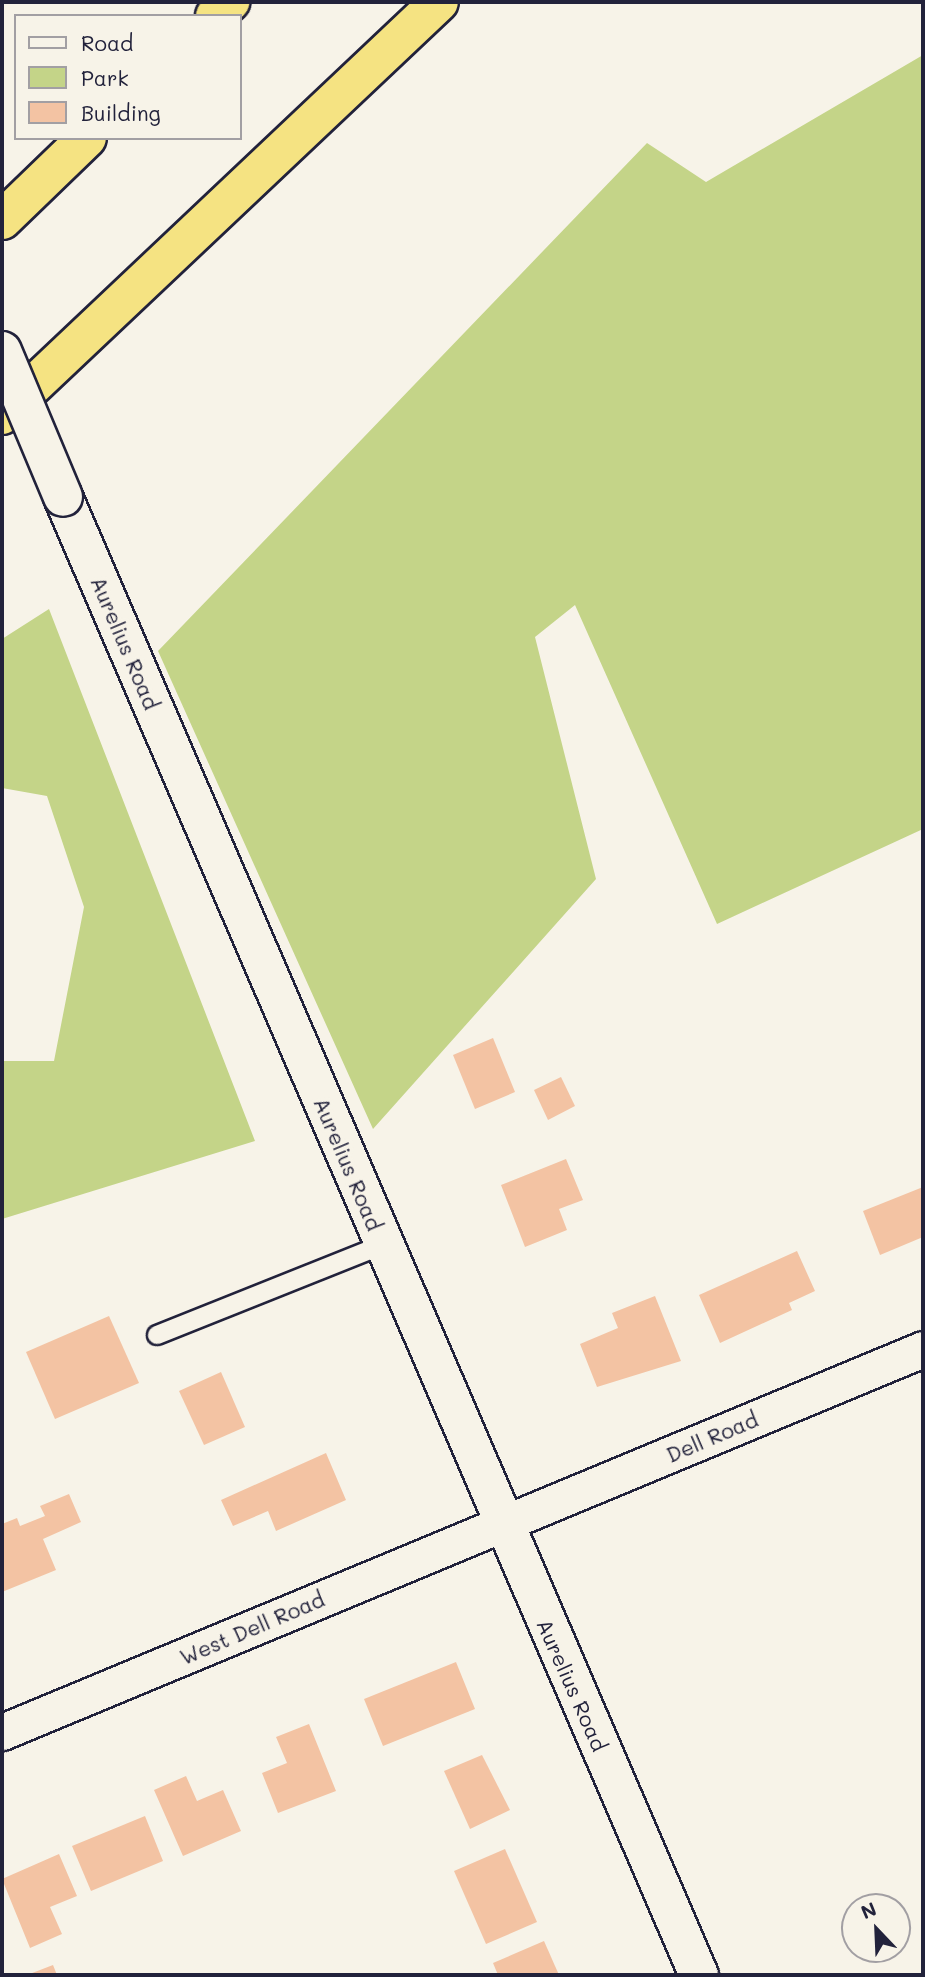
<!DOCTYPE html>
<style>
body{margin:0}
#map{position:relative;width:925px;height:1977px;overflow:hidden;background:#f7f3e8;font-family:Mali,sans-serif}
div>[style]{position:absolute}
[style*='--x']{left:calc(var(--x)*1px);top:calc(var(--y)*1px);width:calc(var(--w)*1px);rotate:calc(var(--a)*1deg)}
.green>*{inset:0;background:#c4d488}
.building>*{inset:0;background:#f3c3a3}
.roads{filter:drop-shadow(2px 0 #22223b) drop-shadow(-2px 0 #22223b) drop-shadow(0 2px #22223b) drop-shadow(0 -2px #22223b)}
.service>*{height:18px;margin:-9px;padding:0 9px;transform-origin:9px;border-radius:9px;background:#f7f3e8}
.minor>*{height:35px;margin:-17.5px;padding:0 17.5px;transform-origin:17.5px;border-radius:17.5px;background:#f7f3e8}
.tertiary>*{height:38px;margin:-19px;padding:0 19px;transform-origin:19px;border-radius:19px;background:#f7f3e8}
.motorway>*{height:38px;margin:-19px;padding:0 19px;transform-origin:19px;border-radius:19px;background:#f5e382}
.bridges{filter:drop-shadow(2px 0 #22223b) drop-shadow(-2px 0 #22223b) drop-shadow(0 2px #22223b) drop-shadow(0 -2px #22223b)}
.tertiary-bridge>*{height:38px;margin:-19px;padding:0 19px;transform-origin:19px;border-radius:19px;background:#f7f3e8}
span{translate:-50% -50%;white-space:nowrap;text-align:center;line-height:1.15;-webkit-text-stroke:7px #f7f3e8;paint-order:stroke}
.street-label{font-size:21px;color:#22223b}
.frame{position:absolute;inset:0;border:4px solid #22223b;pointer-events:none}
.legend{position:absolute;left:14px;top:14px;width:228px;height:126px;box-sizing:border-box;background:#f7f3e8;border:2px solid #a29fa3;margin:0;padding:9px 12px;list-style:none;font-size:21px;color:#22223b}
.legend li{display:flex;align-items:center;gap:14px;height:35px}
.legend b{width:35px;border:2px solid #a29fa3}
.north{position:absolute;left:841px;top:1893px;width:70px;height:70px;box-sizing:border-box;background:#f7f3e8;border:2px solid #a29fa3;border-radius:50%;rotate:337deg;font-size:19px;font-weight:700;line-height:28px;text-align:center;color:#22223b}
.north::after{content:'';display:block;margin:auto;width:24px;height:32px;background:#22223b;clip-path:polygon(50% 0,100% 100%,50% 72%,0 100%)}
</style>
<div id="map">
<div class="green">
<div style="clip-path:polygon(923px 55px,923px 829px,717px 924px,575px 605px,535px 637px,596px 879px,373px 1129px,158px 651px,647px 143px,706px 182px)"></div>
<div style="clip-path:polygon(49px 609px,255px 1141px,2px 1219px,2px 1061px,54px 1061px,84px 907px,47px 796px,2px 788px,2px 639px)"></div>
</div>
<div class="building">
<div style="clip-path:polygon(493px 1038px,515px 1092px,475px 1109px,453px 1055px)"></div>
<div style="clip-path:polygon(561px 1077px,575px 1106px,548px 1120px,534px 1090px)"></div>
<div style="clip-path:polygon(566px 1159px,583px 1200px,559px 1209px,567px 1230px,525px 1247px,501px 1185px)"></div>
<div style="clip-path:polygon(923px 1187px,923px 1237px,880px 1255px,863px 1211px)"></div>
<div style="clip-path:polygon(797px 1251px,815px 1291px,789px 1303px,792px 1310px,720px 1343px,699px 1295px)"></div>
<div style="clip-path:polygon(655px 1296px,681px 1361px,597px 1387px,580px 1344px,618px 1328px,612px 1313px)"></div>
<div style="clip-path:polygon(109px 1316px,139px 1383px,55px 1419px,26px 1352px)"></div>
<div style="clip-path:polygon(221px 1372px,245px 1427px,204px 1445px,179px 1391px)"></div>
<div style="clip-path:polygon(326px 1453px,346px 1500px,276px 1531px,268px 1511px,233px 1526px,221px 1500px)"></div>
<div style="clip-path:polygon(69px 1494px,81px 1522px,43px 1539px,56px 1570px,2px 1592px,2px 1524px,17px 1518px,20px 1526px,45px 1516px,40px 1506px)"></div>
<div style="clip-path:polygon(456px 1662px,475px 1709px,383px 1746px,364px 1699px)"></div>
<div style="clip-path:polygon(309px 1724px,336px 1791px,278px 1813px,262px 1773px,287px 1763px,276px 1737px)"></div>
<div style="clip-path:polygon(482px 1755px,510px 1810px,470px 1829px,444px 1771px)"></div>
<div style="clip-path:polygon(186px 1776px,197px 1801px,223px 1790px,241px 1831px,183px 1856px,154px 1790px)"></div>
<div style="clip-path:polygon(145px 1816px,163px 1861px,91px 1891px,72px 1846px)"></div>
<div style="clip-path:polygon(505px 1849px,537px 1922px,486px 1944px,454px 1871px)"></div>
<div style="clip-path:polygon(59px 1854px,77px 1896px,50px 1907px,62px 1934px,30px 1948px,2px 1879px)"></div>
<div style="clip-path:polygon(544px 1941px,559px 1975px,498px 1975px,493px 1963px)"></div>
<div style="clip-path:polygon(53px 1965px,57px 1975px,27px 1975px)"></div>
</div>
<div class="roads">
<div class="service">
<div style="--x:157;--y:1335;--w:242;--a:-21.8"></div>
</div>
<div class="minor">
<div style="--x:2;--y:1732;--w:997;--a:-22.58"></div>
</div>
<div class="tertiary">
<div style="--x:63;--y:497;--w:1609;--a:66.72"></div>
</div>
<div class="motorway">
<div style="--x:215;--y:16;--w:21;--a:-43"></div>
<div style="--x:2;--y:220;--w:118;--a:-44"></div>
<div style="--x:2;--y:415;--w:601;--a:-43.38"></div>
</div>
</div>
<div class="bridges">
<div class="tertiary-bridge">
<div style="--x:2;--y:351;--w:158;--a:67.3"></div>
</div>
</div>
<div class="street-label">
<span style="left:125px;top:643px;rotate:67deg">Aurelius Road</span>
<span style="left:348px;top:1164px;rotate:67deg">Aurelius Road</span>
<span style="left:712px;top:1437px;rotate:-23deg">Dell Road</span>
<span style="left:252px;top:1628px;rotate:-23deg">West Dell Road</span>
<span style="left:572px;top:1685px;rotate:66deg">Aurelius Road</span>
</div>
<div class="frame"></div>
<ul class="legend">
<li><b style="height:9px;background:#f7f3e8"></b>Road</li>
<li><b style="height:19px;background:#c4d488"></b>Park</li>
<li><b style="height:19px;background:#f3c3a3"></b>Building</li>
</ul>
<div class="north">N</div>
</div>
